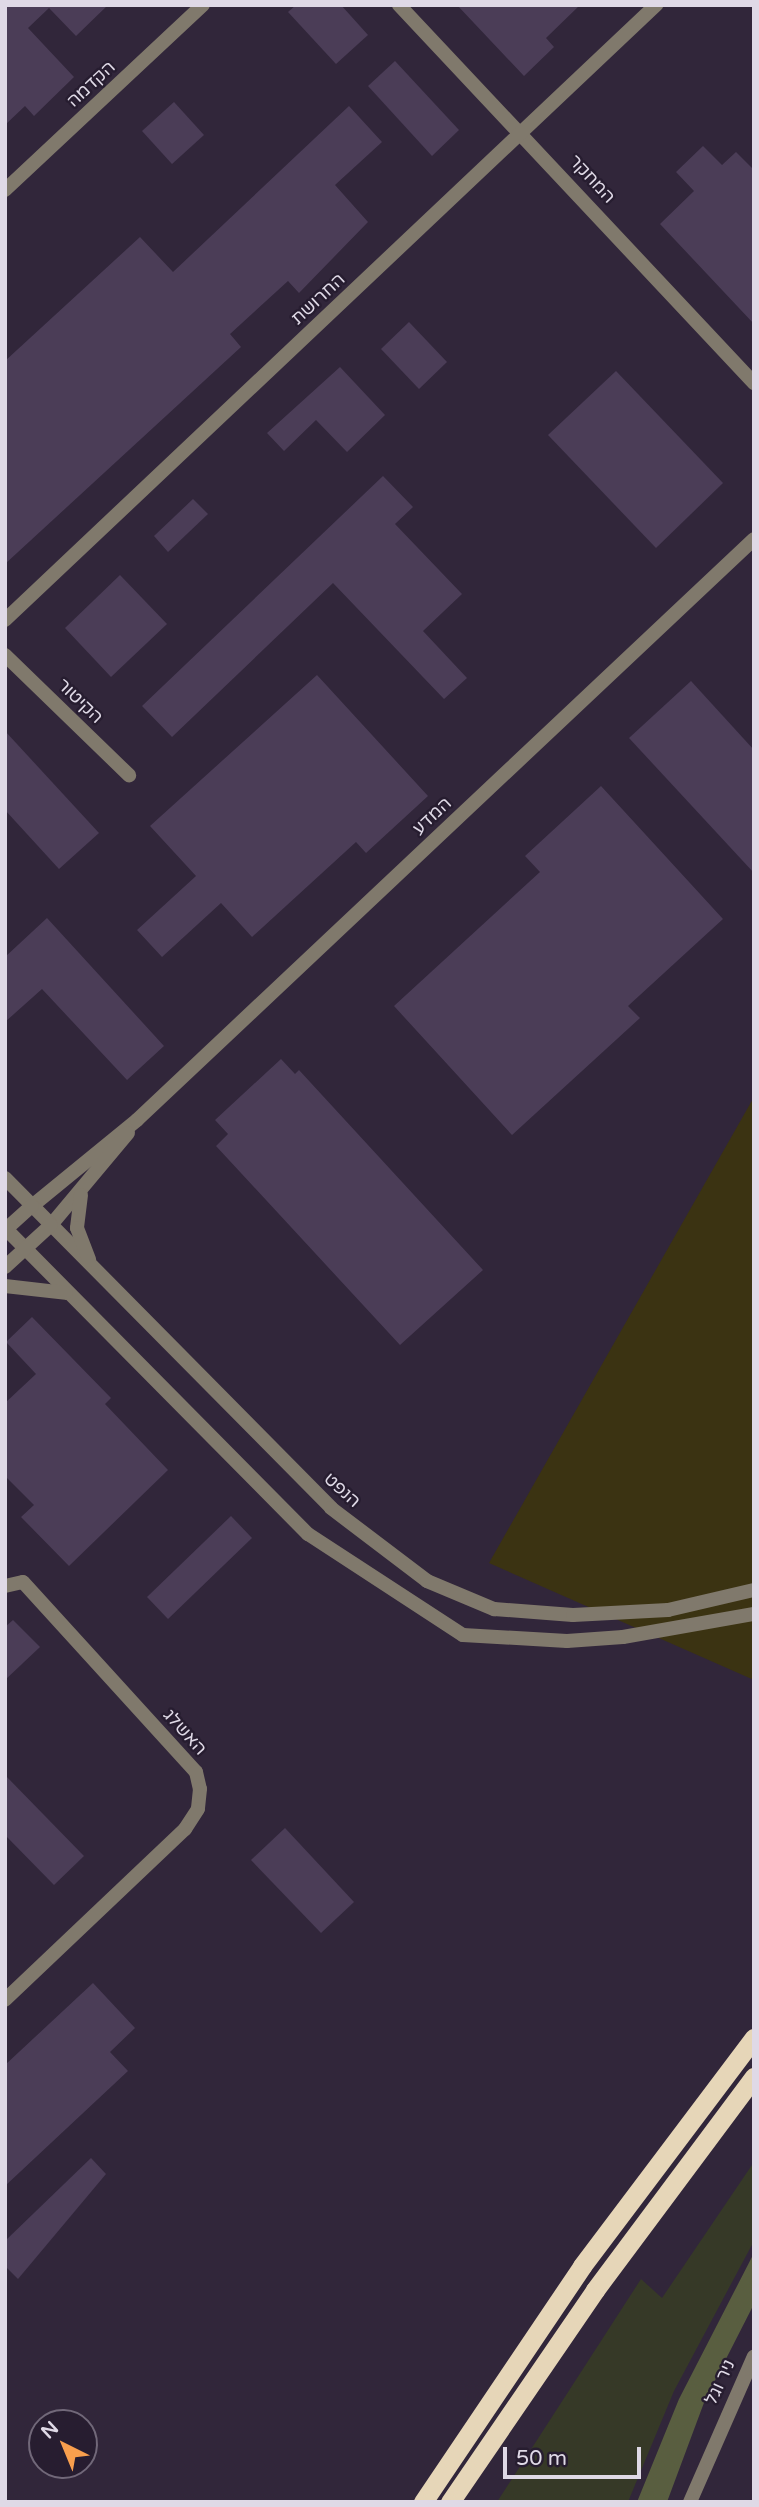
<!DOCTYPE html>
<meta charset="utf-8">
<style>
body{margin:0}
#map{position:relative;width:759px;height:2507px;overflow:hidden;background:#31263a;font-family:"Varela Round","Noto Sans Hebrew",sans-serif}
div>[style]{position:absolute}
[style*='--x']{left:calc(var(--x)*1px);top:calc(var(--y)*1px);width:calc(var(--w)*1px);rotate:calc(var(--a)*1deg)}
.green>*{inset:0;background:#363927}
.forest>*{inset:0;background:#595e40}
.sand>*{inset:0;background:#3b3312}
.building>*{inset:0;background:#4b3d57}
.minor>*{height:14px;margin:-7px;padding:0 7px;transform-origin:7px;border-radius:7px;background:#80796c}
.tertiary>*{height:14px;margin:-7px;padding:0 7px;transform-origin:7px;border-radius:7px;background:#80796c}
.trunk>*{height:19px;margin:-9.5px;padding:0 9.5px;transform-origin:9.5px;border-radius:9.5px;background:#e6d6b8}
span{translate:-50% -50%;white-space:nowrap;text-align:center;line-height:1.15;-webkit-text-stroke:5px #271d30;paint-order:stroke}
.street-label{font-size:18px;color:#dfd9e6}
.frame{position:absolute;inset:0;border:7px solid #dfd9e6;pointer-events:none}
.north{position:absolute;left:28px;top:2409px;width:70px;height:70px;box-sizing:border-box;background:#271d30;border:2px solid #716879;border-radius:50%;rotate:317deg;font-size:19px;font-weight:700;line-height:28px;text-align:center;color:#dfd9e6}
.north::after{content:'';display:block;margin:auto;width:24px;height:32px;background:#f99f4d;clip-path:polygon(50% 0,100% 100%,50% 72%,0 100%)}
.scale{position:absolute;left:503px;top:2447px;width:138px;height:32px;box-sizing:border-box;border:4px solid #dfd9e6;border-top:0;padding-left:9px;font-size:21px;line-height:24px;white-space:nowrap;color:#dfd9e6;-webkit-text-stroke:5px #271d30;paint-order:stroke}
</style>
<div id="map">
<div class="green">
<div style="clip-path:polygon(754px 2162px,754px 2241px,674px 2391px,628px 2502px,497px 2502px,641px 2279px,662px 2298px)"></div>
</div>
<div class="forest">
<div style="clip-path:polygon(754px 2253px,754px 2304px,705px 2400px,667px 2502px,637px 2502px,679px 2399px)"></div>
</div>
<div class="sand">
<div style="clip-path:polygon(754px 1097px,754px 1680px,489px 1563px)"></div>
</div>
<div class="building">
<div style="clip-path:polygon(5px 5px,108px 5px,76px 36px,49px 8px,28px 28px,74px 77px,34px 116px,25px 106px,5px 125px)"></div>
<div style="clip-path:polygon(296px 5px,341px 5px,368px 35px,336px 64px,288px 12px)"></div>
<div style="clip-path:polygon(457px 5px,580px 5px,546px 38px,554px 47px,524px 76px)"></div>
<div style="clip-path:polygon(395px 61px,459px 130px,432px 156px,368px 86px)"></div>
<div style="clip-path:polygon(174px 102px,204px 135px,172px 164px,142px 131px)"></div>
<div style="clip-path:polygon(349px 106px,382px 142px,335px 185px,368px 222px,299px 293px,288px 281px,230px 334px,241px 347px,5px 564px,5px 361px,140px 237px,173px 272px)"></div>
<div style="clip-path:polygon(703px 146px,722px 165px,736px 152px,754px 170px,754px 324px,660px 224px,694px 191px,676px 172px)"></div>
<div style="clip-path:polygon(409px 322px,447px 362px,419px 389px,381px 349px)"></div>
<div style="clip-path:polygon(340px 367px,385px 415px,347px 452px,316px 420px,284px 451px,267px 433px)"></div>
<div style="clip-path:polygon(616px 371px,723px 483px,656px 548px,548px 435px)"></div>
<div style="clip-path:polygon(383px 476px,413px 507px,395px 524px,462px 594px,423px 631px,467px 678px,444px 699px,333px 583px,172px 737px,142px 706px)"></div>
<div style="clip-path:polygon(193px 499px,208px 514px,168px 552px,154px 536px)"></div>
<div style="clip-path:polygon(120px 575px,167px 624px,111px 677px,65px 628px)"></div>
<div style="clip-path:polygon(317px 675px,428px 796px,366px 853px,356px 842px,252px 937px,221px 903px,162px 957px,137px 930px,196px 876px,150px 826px)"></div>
<div style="clip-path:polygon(691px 681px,754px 750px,754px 873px,629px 738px)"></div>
<div style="clip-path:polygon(5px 731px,99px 833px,59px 869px,5px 810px)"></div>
<div style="clip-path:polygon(601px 786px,723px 919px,628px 1006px,640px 1018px,512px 1135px,394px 1006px,540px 872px,525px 856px)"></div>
<div style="clip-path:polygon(47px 918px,164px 1046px,127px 1080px,42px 989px,5px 1022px,5px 957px)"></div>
<div style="clip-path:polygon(281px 1059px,295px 1074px,299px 1070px,483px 1270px,400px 1345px,216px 1146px,228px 1134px,215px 1120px)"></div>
<div style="clip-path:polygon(32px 1317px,111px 1398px,105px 1404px,168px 1470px,69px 1566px,21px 1517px,34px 1505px,5px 1476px,5px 1403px,36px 1374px,6px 1342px)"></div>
<div style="clip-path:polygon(231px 1516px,252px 1538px,168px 1619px,147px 1597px)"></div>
<div style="clip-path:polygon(13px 1620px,40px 1647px,5px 1680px,5px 1627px)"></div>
<div style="clip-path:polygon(5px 1775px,84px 1856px,54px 1885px,5px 1835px)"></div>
<div style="clip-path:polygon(285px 1828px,354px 1902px,321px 1933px,251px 1860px)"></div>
<div style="clip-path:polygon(93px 1983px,135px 2028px,110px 2052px,128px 2071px,5px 2186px,5px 2065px)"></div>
<div style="clip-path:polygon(91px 2158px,106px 2174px,18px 2279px,5px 2266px,5px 2241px)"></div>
</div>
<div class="minor">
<div style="--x:399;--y:5;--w:519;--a:46.8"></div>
<div style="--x:5;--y:190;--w:271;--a:-43.1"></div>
<div style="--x:5;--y:620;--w:896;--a:-43.37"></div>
<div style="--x:5;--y:655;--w:173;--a:44.1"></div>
<div style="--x:32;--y:1206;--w:136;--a:-39.3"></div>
<div style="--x:137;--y:1120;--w:847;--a:-43.28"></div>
<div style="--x:51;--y:1225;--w:120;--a:-50.1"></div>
<div style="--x:5;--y:1586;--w:18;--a:-13"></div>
<div style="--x:23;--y:1582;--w:257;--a:47.7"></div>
<div style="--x:196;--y:1772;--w:17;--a:77"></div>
<div style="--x:200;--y:1789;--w:20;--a:96"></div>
<div style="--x:198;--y:1809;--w:24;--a:123"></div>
<div style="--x:185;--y:1829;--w:248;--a:136.5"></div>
</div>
<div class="tertiary">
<div style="--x:5;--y:1178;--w:464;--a:45.3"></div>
<div style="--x:331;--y:1508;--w:121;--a:37.2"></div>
<div style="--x:427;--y:1581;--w:73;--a:22.7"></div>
<div style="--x:494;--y:1609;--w:79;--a:4.3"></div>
<div style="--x:573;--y:1615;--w:95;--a:-3"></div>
<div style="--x:668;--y:1610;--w:88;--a:-13.1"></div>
<div style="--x:81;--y:1195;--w:33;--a:97"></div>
<div style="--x:77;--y:1228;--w:34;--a:69"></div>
<div style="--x:5;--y:1228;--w:431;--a:45.3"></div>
<div style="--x:308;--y:1534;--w:185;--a:33.1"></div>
<div style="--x:463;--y:1635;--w:104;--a:3.3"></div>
<div style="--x:567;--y:1641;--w:56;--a:-4.1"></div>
<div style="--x:623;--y:1637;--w:133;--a:-10"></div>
<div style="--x:5;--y:1230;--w:36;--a:-42"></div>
<div style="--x:5;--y:1267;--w:62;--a:-42.4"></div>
<div style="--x:5;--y:1286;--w:61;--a:6.5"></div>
<div style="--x:690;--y:2502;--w:159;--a:-66.3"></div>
</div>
<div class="trunk">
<div style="--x:423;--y:2502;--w:285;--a:-56"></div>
<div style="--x:582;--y:2266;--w:286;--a:-53"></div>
<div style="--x:450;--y:2502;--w:257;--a:-55.6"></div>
<div style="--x:595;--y:2290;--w:266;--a:-53.3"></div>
</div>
<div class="street-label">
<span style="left:91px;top:84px;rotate:-43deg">הקדמה</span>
<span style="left:592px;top:179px;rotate:47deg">המחקר</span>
<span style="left:318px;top:299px;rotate:-43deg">החרושת</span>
<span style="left:80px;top:701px;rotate:44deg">הקיטור</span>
<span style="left:432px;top:816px;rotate:-43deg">המדע</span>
<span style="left:342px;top:1490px;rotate:42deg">הנפט</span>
<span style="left:185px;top:1732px;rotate:48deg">האשלג</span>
<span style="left:720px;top:2382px;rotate:-65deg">ניר וגל</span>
</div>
<div class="frame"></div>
<div class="north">N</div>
<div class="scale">50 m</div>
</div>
